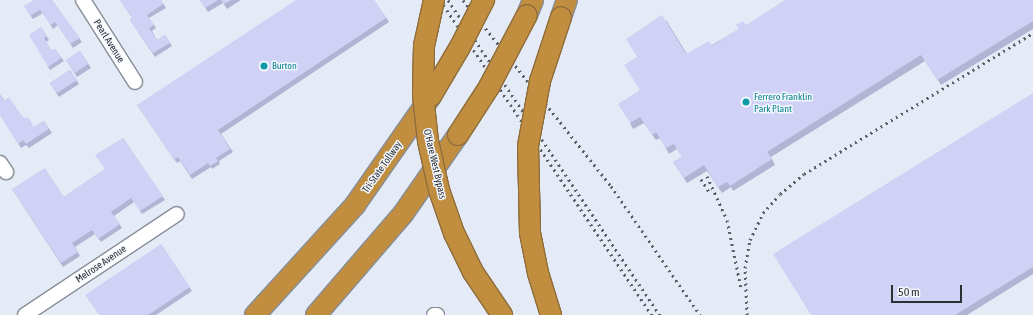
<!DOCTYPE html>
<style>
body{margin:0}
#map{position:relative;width:1033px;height:315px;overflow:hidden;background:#e5ebf6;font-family:"Asap Condensed",sans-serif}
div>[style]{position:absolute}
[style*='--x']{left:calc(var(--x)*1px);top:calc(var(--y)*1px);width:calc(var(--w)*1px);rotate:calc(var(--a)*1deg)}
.roads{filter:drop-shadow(1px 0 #878d97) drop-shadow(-1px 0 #878d97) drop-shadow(0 1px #878d97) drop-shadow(0 -1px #878d97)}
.minor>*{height:14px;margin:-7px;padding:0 7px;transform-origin:7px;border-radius:7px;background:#fff}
.highway>*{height:20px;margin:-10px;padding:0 10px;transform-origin:10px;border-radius:10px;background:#c18e3f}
.rail>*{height:3px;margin-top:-1.5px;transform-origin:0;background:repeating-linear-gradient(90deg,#5c5f65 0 2px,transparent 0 6px)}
.bridges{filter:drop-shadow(1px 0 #8d6d3b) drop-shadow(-1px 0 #8d6d3b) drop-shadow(0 1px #8d6d3b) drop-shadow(0 -1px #8d6d3b)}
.highway-bridge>*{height:20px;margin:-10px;padding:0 10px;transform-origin:10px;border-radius:10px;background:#c18e3f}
.wall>*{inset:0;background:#b2b4d3}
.building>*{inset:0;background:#cfd1f5}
.dots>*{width:11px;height:11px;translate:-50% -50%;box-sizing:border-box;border:2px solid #f4f8ff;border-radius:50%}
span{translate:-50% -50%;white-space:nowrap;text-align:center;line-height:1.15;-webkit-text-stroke:3px #f4f8ff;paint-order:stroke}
.street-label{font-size:10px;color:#2d2f33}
.culture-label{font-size:10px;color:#0d838f}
.left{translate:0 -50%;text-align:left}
.scale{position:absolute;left:891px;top:285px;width:71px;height:18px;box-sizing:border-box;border:2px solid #2d2f33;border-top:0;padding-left:5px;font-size:12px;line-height:14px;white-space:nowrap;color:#2d2f33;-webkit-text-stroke:3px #f4f8ff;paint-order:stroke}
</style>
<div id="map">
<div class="roads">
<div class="minor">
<div style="--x:83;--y:0;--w:97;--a:57.6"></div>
<div style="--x:0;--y:163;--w:11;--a:56"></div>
<div style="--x:25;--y:315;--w:182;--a:-33.6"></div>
<div style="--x:434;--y:315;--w:3;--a:0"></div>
</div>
<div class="highway">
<div style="--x:527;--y:15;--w:16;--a:-68"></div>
<div style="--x:561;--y:17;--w:18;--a:-71"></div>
<div style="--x:255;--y:315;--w:149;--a:-47.7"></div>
<div style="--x:355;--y:205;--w:133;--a:-55.1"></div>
<div style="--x:316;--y:315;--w:133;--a:-49.3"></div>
<div style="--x:403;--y:214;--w:96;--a:-55.2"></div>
</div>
</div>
<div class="rail">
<div style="--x:440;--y:0;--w:380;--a:56.1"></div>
<div style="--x:448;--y:0;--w:380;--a:56.1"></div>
<div style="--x:463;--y:0;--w:238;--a:51.5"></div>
<div style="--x:611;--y:186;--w:157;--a:55.4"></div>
<div style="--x:707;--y:176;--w:48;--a:65.6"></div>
<div style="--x:727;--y:220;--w:69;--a:78.4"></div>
<div style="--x:701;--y:179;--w:15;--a:58"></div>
<div style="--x:747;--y:315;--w:47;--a:-92.4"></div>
<div style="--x:745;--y:268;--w:28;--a:-80"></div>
<div style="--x:750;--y:240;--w:30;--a:-64"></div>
<div style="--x:763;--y:213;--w:25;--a:-48"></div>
<div style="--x:780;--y:194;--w:31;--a:-40"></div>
<div style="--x:804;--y:174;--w:269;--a:-31.6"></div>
</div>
<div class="bridges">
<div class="highway-bridge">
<div style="--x:434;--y:0;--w:47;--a:102.3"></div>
<div style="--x:424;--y:46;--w:49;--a:91.2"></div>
<div style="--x:423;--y:95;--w:46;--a:83.8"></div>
<div style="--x:428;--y:141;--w:50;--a:77.3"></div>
<div style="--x:439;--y:190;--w:46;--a:70.8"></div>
<div style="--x:454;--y:233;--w:43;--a:64"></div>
<div style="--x:473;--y:272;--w:52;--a:56"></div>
<div style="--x:431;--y:96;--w:57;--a:-59.4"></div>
<div style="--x:460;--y:47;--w:53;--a:-62.9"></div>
<div style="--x:458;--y:135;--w:57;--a:-57.1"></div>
<div style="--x:489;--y:87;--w:81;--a:-62.2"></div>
<div style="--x:551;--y:315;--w:44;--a:-107.2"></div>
<div style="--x:538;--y:273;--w:41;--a:-101.3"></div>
<div style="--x:530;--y:233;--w:87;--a:-91.3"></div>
<div style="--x:528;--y:146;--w:66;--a:-79.5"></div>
<div style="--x:540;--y:81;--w:67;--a:-71.8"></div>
</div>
</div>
<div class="wall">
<div style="clip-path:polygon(52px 0,82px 42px,73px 48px,58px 25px,53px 29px,43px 13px,33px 19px,24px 6px)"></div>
<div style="clip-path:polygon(120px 0,161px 0,166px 8px,149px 18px,156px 28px,152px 31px,157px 40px,165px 35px,172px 46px,155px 57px,130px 20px,132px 18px)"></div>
<div style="clip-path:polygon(200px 0,241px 0,227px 9px,223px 3px,208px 12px)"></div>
<div style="clip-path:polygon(374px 0,389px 22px,221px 134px,233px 152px,219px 161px,220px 164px,212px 169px,211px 167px,192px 179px,180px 161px,177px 163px,137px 105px)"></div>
<div style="clip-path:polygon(1033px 0,1033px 29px,941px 85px,925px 61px,771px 157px,775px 165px,733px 191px,731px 187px,722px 193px,707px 171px,687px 183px,673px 162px,682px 157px,677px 149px,669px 154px,660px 138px,656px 140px,644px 123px,633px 129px,630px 123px,640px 90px,637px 57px,666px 20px,687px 54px,712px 45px,746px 25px)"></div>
<div style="clip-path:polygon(41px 27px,49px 40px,46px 42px,52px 51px,55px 49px,64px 61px,50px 70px,48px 67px)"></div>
<div style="clip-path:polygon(80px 51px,91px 68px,77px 77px,66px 60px)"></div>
<div style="clip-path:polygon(70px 70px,79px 84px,59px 97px,50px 83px)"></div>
<div style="clip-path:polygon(1033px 93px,1033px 274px,967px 315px,811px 315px)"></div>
<div style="clip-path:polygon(0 94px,4px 100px,34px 127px,44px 121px,52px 133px,29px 148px,26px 145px,21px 148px,0 115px)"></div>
<div style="clip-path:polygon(123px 138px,165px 200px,142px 214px,134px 202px,114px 216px,122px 228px,101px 242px,95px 234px,75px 247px,80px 256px,63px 267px,12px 189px,64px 197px,105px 169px)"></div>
<div style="clip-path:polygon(161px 244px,192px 291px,156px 315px,99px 315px)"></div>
</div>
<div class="building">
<div style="clip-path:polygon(34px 0,52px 0,80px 38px,70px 44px,55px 22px,51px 25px,40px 10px,30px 16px,24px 6px)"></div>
<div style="clip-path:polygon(120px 0,161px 0,163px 4px,147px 15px,154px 25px,149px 28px,157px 40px,165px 35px,170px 43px,153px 53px,130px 20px,132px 18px)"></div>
<div style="clip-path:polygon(200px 0,218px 0,205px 8px)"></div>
<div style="clip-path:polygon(221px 0,231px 0,224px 4px)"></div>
<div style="clip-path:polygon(296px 0,374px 0,386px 18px,218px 130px,230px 149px,216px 158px,218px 161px,210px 166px,208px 163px,190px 175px,178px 157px,174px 160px,137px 105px)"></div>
<div style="clip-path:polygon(785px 0,1033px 0,1033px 21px,937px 80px,921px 55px,767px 152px,772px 159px,730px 186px,727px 182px,718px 187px,704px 165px,684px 178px,673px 162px,682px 157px,674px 144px,666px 148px,656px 132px,652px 135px,640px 117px,630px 123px,618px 104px,640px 90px,624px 65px,637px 57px,626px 39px,662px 15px,686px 54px,709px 41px,712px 46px,739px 29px,736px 25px,743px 21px,746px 25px)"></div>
<div style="clip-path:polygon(41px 27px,47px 36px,44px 38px,52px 51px,55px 49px,61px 58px,48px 67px,29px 35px)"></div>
<div style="clip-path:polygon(80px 51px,88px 64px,75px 73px,66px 60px)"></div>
<div style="clip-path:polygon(70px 70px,77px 80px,57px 93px,50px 83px)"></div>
<div style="clip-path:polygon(1033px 93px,1033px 267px,955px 315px,811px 315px,773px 254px)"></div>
<div style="clip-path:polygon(0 94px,4px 101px,9px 97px,24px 119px,28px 117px,34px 127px,44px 121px,49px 129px,26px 144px,23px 140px,18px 144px,0 115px)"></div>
<div style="clip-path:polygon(123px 138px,163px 196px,140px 211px,131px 198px,111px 212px,120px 224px,98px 239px,92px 230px,72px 243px,78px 252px,61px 263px,12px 189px,45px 168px,64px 197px,105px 169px,95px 155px)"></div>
<div style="clip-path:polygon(161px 244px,190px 287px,148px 315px,99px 315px,85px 295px)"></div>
</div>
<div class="dots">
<div style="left:264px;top:66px;background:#0f9aa8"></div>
<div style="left:746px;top:102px;background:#0f9aa8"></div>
</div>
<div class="street-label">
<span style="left:109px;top:41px;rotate:58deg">Pearl Avenue</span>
<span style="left:435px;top:164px;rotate:77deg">O'Hare West Bypass</span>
<span style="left:382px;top:167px;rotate:-55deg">Tri-State Tollway</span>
<span style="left:101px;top:264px;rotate:-34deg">Melrose Avenue</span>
</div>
<div class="culture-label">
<span class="left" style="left:272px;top:66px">Burton</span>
<span class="left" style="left:754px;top:102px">Ferrero Franklin<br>Park Plant</span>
</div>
<div class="scale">50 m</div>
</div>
